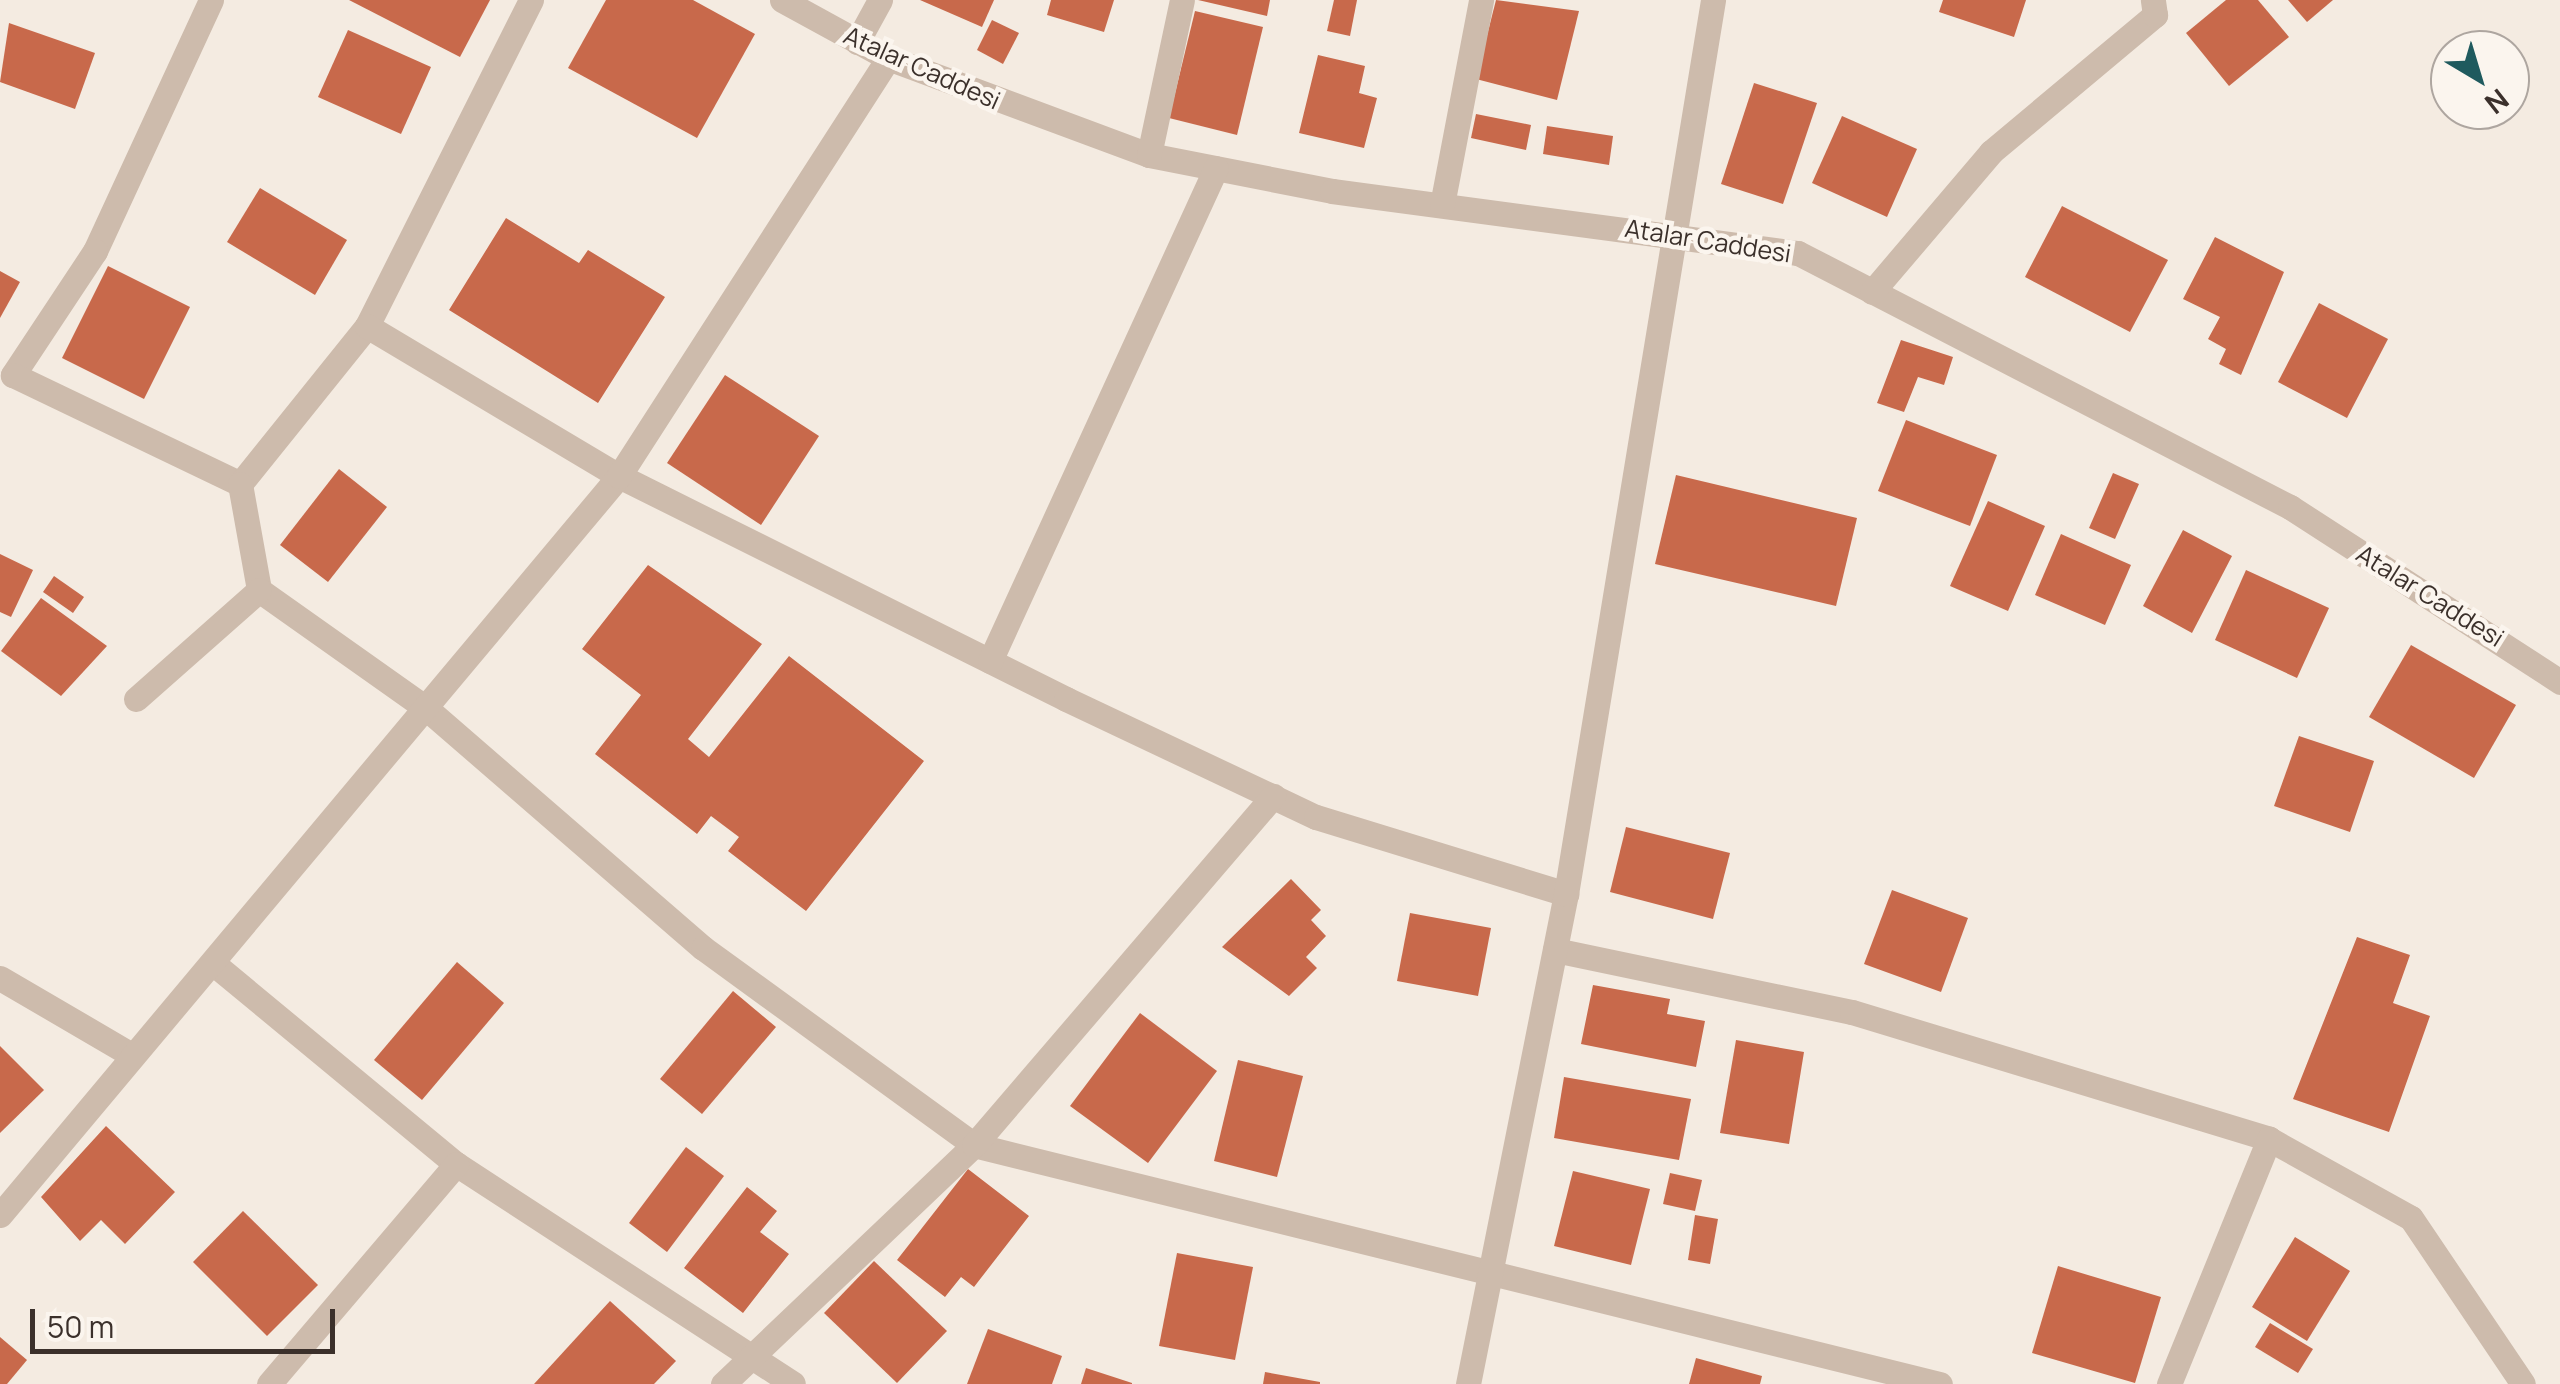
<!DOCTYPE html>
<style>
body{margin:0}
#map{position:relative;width:2560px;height:1384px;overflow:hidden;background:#f4ebe1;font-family:Manrope,sans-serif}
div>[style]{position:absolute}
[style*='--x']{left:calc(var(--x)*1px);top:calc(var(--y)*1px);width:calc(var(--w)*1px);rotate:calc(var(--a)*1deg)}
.building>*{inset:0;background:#c8694b}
.minor>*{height:25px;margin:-12.5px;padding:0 12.5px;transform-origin:12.5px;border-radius:12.5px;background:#cdbbac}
span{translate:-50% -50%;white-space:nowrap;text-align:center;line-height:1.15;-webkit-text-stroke:9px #fbf5ee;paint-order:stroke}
.street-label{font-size:25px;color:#3b302b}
.north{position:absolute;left:2430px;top:30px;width:100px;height:100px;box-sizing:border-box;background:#fbf5ee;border:2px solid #aea6a0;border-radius:50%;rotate:142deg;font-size:28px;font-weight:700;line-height:40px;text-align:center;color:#3b302b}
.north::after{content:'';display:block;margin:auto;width:35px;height:45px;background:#1f5a5e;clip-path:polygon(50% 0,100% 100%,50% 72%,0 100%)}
.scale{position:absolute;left:30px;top:1309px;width:305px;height:45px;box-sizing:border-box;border:5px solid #3b302b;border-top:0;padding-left:12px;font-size:30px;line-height:35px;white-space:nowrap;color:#3b302b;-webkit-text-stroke:8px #fbf5ee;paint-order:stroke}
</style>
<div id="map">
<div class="building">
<div style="clip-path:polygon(349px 0,490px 0,460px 57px)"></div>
<div style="clip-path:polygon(606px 0,693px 0,755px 34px,697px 138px,568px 68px)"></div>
<div style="clip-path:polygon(920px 0,994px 0,982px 27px)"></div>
<div style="clip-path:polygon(1051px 0,1114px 0,1104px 32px,1047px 15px)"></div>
<div style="clip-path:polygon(1198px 0,1270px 0,1267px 16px)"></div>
<div style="clip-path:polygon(1334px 0,1357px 0,1350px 36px,1327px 31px)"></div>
<div style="clip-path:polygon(1496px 0,1579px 11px,1557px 100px,1476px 79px)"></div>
<div style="clip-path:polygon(1943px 0,2026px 0,2014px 37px,1939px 12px)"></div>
<div style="clip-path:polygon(2226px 0,2258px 0,2289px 37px,2229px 86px,2186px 33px)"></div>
<div style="clip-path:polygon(2288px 0,2333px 0,2307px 22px)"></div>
<div style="clip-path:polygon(1195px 11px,1263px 27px,1237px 135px,1169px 118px)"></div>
<div style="clip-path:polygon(992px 20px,1019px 33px,1003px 64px,977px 50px)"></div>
<div style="clip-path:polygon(9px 23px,95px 53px,75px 109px,0 82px)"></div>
<div style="clip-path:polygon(348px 30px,431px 67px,401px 134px,318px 97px)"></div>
<div style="clip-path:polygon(1318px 55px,1365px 66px,1359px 93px,1377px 98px,1364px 148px,1299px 133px)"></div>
<div style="clip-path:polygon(1754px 83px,1817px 103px,1783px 204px,1721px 184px)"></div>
<div style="clip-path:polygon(1476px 114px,1531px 125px,1526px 150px,1471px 138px)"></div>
<div style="clip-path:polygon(1842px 116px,1917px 149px,1887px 217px,1812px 183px)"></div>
<div style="clip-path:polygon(1547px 126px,1613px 136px,1609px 165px,1543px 154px)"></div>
<div style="clip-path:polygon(260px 188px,347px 240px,315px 295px,227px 242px)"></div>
<div style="clip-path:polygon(2062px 206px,2168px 260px,2130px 332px,2025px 277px)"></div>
<div style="clip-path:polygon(506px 218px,579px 263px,588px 250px,665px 297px,598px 403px,449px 310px)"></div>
<div style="clip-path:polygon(2215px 237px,2284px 272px,2241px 375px,2219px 364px,2226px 349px,2208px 339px,2220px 317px,2183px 299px)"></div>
<div style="clip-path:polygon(108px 266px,190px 307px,144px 399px,62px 358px)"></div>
<div style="clip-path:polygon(0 271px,20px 282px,0 318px)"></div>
<div style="clip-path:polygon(2319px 303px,2388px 339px,2347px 418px,2278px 382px)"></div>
<div style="clip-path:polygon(1901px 340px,1953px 357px,1944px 385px,1918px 377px,1904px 412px,1877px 403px)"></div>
<div style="clip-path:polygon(725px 375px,819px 436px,761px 525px,667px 463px)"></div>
<div style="clip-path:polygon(1906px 420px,1997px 455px,1970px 526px,1878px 491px)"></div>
<div style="clip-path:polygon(339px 469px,387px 507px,328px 582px,280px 545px)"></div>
<div style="clip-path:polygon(2113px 473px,2139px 484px,2115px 539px,2089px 528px)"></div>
<div style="clip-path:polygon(1676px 475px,1857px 518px,1836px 606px,1655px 564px)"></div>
<div style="clip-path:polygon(1988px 501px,2045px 526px,2008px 611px,1950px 586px)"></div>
<div style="clip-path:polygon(2183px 530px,2232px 556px,2192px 633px,2143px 606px)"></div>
<div style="clip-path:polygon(2061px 534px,2131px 565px,2105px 625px,2035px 595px)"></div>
<div style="clip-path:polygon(0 554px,33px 570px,11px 617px,0 612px)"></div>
<div style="clip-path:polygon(648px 565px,762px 644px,688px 739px,709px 757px,789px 656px,924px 761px,806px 911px,728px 851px,739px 837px,711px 816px,697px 834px,595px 754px,641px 695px,582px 649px)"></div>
<div style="clip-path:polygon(2246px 570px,2329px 608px,2297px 678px,2215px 640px)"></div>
<div style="clip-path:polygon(54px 576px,84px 597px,73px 613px,43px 592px)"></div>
<div style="clip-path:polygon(41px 598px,107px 646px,61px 696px,1px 651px)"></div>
<div style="clip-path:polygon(2411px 645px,2516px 705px,2474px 778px,2369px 717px)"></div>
<div style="clip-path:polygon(2299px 736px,2374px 761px,2350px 832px,2274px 806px)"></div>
<div style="clip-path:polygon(1626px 827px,1730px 853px,1713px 919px,1610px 892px)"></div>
<div style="clip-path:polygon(1291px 879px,1321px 910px,1311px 920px,1326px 936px,1306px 957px,1317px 968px,1289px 996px,1222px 947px)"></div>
<div style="clip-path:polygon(1892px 890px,1968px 918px,1941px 992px,1864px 964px)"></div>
<div style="clip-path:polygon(1410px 913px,1491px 928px,1478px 996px,1397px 981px)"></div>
<div style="clip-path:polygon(2357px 937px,2410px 955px,2393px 1003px,2430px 1016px,2389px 1132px,2293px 1099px)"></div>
<div style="clip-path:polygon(457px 962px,504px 1003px,422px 1100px,374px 1060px)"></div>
<div style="clip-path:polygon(1593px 985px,1670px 999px,1667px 1014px,1705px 1021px,1696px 1067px,1581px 1044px)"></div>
<div style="clip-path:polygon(733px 991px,776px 1027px,702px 1114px,660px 1079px)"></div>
<div style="clip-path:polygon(1140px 1013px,1217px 1071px,1148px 1163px,1070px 1106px)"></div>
<div style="clip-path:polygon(1736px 1040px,1804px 1052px,1789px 1144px,1720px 1133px)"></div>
<div style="clip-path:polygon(0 1046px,44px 1090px,0 1133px)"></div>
<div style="clip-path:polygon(1238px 1060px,1303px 1076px,1277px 1177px,1214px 1161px)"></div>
<div style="clip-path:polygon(1564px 1077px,1691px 1099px,1679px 1160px,1554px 1138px)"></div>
<div style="clip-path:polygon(106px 1126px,175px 1192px,125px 1244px,101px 1220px,80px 1241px,41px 1197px)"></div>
<div style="clip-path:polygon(686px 1147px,724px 1176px,667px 1252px,629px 1223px)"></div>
<div style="clip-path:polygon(968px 1169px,1029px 1216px,974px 1287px,961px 1277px,945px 1297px,897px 1260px)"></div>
<div style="clip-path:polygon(1573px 1171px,1650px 1189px,1631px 1265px,1554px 1246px)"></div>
<div style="clip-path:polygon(1670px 1173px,1702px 1180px,1695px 1211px,1663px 1204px)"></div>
<div style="clip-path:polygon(747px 1187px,777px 1211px,760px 1232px,789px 1254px,743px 1313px,684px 1268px)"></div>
<div style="clip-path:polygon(243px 1211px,318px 1285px,267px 1336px,193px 1262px)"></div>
<div style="clip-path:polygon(1695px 1215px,1718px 1219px,1710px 1264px,1688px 1260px)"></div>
<div style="clip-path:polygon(2295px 1237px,2350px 1271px,2307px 1341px,2252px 1307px)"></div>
<div style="clip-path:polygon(1177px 1253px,1253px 1267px,1235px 1360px,1159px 1346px)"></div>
<div style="clip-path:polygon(874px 1261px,947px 1331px,897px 1383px,824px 1313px)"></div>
<div style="clip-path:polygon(2058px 1266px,2161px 1297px,2135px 1383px,2032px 1353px)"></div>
<div style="clip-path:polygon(610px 1301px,676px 1361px,654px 1384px,534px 1384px)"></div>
<div style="clip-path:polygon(2270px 1323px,2313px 1349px,2298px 1373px,2255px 1347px)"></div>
<div style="clip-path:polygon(988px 1329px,1062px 1356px,1052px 1384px,967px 1384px)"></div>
<div style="clip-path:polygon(0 1337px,27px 1360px,7px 1384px,0 1384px)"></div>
<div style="clip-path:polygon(1696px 1358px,1762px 1376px,1760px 1384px,1689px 1384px)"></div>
<div style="clip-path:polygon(1086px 1368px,1132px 1383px,1132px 1384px,1081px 1384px)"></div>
<div style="clip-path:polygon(1265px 1372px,1320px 1382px,1320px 1384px,1263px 1384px)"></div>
</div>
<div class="minor">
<div style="--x:211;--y:0;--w:277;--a:114.8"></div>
<div style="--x:95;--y:251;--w:149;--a:123.5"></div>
<div style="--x:13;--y:375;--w:252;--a:25.6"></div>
<div style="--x:240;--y:484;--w:203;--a:-51.2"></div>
<div style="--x:367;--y:326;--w:365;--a:-63.3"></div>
<div style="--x:782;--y:0;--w:121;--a:28.7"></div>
<div style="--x:888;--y:58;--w:278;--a:20.4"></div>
<div style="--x:1149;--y:155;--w:187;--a:11.1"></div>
<div style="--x:1332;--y:191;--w:470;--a:7.6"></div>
<div style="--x:1798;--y:253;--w:554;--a:27.31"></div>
<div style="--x:2290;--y:507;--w:322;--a:32.9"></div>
<div style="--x:857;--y:42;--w:48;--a:-61.3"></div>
<div style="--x:1149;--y:155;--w:158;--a:-78"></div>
<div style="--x:1442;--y:205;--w:209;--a:-79.2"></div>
<div style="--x:1872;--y:292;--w:184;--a:-49.6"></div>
<div style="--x:1991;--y:152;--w:214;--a:-39.9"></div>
<div style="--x:2155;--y:15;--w:15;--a:-98"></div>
<div style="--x:367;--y:326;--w:293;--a:30.8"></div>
<div style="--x:619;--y:476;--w:500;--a:26.5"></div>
<div style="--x:1066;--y:699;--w:276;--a:25.3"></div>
<div style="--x:1316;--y:817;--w:262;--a:17.1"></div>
<div style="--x:240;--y:484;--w:108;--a:79.8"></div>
<div style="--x:259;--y:590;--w:206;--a:35.3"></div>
<div style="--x:427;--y:709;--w:365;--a:40.9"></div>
<div style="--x:703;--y:948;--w:335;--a:36"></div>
<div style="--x:974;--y:1145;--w:995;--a:13.9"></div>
<div style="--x:990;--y:661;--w:542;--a:-65.37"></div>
<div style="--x:136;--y:699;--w:164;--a:-41.5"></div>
<div style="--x:1555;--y:950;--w:303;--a:11.8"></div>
<div style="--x:1852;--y:1012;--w:436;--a:16.9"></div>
<div style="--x:2269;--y:1139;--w:162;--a:29.1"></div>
<div style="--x:2411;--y:1218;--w:200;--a:56"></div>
<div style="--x:214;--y:964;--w:314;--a:39.6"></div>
<div style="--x:456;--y:1164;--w:402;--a:33.1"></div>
<div style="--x:0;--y:978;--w:151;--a:30.3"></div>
<div style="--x:0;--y:1215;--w:964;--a:-50.05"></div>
<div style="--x:619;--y:476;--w:497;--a:-57.2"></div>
<div style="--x:269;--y:1384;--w:289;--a:-49.6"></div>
<div style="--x:723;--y:1384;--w:347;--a:-43.6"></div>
<div style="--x:974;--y:1145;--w:460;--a:-49.4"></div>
<div style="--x:1468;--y:1384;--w:500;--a:-78.7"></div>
<div style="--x:1566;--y:894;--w:906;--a:-80.66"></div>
<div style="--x:2169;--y:1384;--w:265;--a:-67.8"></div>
</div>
<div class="street-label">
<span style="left:922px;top:68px;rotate:24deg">Atalar Caddesi</span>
<span style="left:1708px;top:241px;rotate:9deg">Atalar Caddesi</span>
<span style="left:2430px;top:596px;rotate:32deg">Atalar Caddesi</span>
</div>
<div class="north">N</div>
<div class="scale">50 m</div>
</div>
